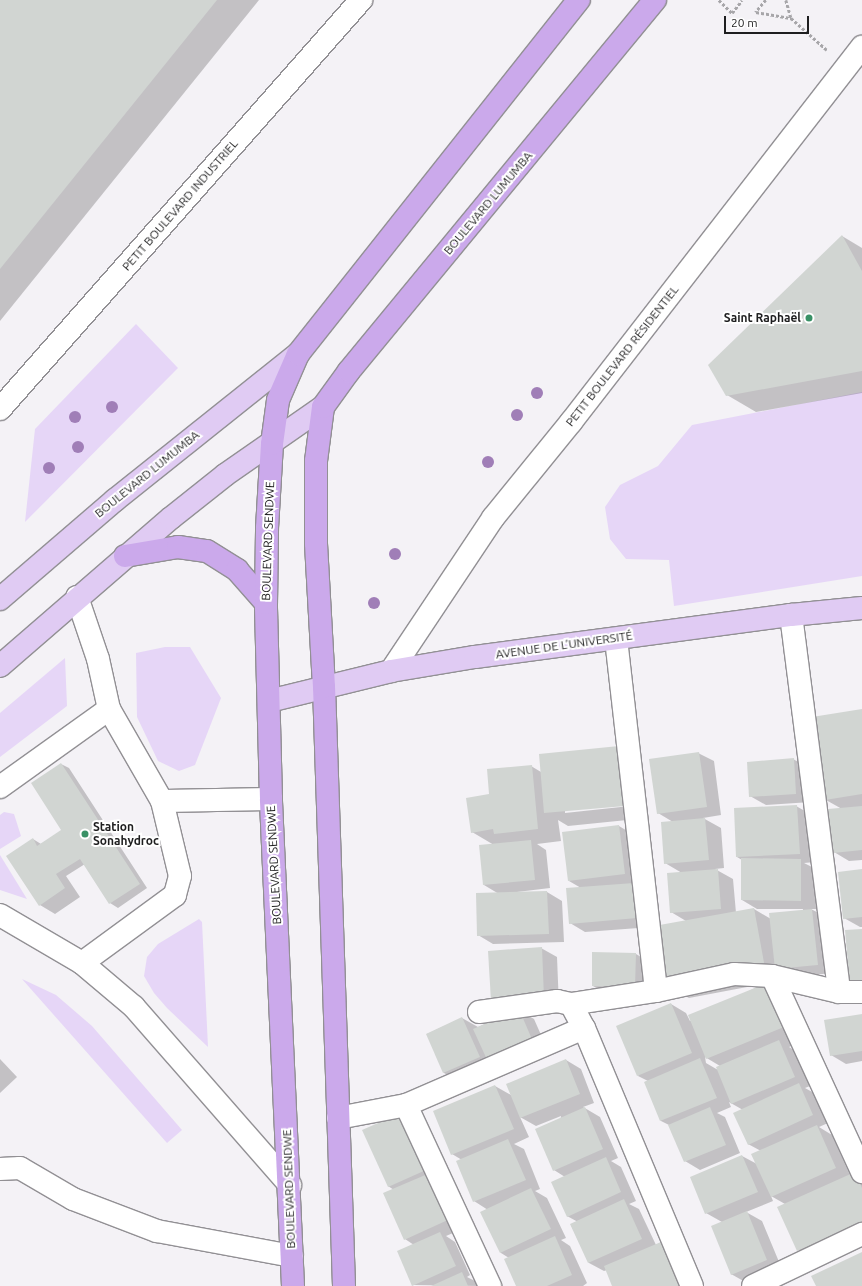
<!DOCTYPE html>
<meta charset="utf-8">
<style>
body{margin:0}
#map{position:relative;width:862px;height:1286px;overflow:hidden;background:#f4f2f6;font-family:Ubuntu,sans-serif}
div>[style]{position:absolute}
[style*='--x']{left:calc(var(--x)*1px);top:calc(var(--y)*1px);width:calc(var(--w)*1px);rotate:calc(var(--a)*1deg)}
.green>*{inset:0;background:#e6d6f7}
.shadow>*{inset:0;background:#0003}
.building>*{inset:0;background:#d1d5d2}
.path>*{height:2.5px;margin-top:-1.25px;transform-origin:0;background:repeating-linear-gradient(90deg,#a7a6a9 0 3px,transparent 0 5px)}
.roads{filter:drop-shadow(1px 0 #929094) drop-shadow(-1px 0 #929094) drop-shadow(0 1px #929094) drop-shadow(0 -1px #929094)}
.minor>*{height:22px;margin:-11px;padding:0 11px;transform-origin:11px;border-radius:11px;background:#fff}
.major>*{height:22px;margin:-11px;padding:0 11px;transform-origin:11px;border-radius:11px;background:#e0cbf3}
.highway>*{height:22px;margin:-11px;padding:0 11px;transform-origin:11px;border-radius:11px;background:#cba9eb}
.trees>*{width:12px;height:12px;margin:-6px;border-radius:50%;background:#a07eb7}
.dots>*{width:11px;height:11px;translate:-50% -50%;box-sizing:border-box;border:2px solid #fff;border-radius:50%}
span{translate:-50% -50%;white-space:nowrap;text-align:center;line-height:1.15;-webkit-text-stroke:4px #fff;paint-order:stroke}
.street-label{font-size:12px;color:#1e1e1f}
.poi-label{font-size:12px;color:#1e1e1f;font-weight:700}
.right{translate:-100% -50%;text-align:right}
.left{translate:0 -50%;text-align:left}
.scale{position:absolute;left:724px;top:16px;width:85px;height:18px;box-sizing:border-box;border:2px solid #1e1e1f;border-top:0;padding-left:5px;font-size:12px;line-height:14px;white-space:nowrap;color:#1e1e1f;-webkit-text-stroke:3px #fff;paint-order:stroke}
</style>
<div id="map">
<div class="green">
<div style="clip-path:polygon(136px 324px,178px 368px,25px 522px,35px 429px)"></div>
<div style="clip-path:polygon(862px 392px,862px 576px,674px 606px,669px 560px,626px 559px,610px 539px,605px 507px,620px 485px,658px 466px,692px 425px)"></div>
<div style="clip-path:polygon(165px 647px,190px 647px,221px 698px,195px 765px,179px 771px,158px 761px,137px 717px,136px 653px)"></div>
<div style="clip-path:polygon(65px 658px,67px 706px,0 757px,0 713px)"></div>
<div style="clip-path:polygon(4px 812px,14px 814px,21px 836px,0 849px,0 815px)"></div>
<div style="clip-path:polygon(0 855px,27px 899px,0 890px)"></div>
<div style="clip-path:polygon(199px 919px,202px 922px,208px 1047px,167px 1008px,154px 993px,144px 976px,147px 957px,158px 944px)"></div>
<div style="clip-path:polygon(22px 979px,56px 995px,92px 1026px,182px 1130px,167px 1143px)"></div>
</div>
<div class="shadow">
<div style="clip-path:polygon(0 0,259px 0,0 321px)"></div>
<div style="clip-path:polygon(842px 236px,862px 248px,862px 393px,756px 412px,727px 395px)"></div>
<div style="clip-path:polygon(862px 710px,862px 860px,849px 861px,834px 852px,842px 809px,826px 800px)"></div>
<div style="clip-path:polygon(evenodd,619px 747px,641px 760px,647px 818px,568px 826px,558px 820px,561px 841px,537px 844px,546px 850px,550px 888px,517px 892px,517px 893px,547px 892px,562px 901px,564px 942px,493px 944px,478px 935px,499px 894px,484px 885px,494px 845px,472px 832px,490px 795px,531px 766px,541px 772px,619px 747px,630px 804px,630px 806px,565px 813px,565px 810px,630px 804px)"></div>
<div style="clip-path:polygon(evenodd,698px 753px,714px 761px,721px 815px,703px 818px,721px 828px,724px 868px,715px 869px,733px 879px,736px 913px,754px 909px,771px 919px,803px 911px,803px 909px,757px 909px,742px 900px,742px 860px,737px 857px,796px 806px,812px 815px,815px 862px,804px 863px,816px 869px,816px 909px,811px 909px,828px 918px,833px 973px,791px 977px,786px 974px,806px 1040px,789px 1047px,794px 1050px,810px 1086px,805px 1088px,814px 1093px,828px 1123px,819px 1127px,832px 1135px,850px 1175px,862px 1177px,862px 1244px,820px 1263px,798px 1250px,785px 1204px,771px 1196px,773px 1201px,746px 1212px,762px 1221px,782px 1269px,747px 1283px,731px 1274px,722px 1222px,706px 1213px,742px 1156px,757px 1164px,761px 1151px,748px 1144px,743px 1110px,729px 1102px,731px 1107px,717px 1113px,725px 1117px,740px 1153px,700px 1170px,685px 1161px,669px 1125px,661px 1121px,645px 1082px,648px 1081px,638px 1076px,671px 1004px,686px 1013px,690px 1021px,763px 984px,689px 998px,666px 985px,686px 921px,671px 912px,682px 873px,665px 863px,673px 822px,658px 813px,698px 753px,705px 1057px,720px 1066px,718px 1070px,706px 1063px,705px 1057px)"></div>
<div style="clip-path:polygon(793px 759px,809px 768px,811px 802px,766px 805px,750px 796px)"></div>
<div style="clip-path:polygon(61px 764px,69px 768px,147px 888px,118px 908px,110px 903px,85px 864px,66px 876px,80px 897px,55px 914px,40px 905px,33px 839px,41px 844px,63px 830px)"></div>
<div style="clip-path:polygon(619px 826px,634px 835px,652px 927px,585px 932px,570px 923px,581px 888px,569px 881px)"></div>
<div style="clip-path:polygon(862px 870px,862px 927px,860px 927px,844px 918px)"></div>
<div style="clip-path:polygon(541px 948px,557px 957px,559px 1006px,507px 1009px)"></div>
<div style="clip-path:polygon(636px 954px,651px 963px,650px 996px,608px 995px,593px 986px)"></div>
<div style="clip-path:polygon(519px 1010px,534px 1019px,549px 1053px,460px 1082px,444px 1073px,427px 1034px,462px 1018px,478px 1027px)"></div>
<div style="clip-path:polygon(862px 1015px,862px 1061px,846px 1064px,831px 1055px)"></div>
<div style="clip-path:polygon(0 1059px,17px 1077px,0 1093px)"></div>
<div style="clip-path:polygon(566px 1060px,581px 1069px,594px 1103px,583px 1107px,600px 1117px,618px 1158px,611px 1161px,621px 1167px,636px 1201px,629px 1204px,639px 1209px,656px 1245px,661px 1243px,677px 1252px,691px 1286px,614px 1286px,607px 1270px,604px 1271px,589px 1263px,571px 1225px,578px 1222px,567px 1216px,565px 1177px,554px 1170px,561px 1116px,536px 1126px,520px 1117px,529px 1137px,514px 1144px,524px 1149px,540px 1189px,535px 1191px,547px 1198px,566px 1238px,561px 1240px,570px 1246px,587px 1283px,583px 1286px,517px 1286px,509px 1258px,501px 1253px,482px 1213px,488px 1210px,474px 1201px,462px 1160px,452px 1154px,495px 1086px,511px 1095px)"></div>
<div style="clip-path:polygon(401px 1114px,465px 1228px,446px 1236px,455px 1242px,470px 1275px,467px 1277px,477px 1282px,479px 1286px,413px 1285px,414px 1245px,405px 1239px,394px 1190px,388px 1186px)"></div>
</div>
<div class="building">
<div style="clip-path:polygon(0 0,217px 0,0 269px)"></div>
<div style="clip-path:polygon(842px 235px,862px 271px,862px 371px,726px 396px,708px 365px)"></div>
<div style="clip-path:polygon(862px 709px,862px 794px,825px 800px,812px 717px)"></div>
<div style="clip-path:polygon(619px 746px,625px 806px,544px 813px,539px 754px)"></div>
<div style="clip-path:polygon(699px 752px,707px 807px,657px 814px,649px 759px)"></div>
<div style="clip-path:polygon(794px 758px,796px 794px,749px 797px,747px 762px)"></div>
<div style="clip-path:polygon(61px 763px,140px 884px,109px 904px,80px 859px,56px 874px,65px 888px,39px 906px,6px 856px,33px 838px,37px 846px,61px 830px,31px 783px)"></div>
<div style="clip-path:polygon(532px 765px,538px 829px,494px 834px,493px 829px,471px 833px,466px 798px,489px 794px,487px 769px)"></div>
<div style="clip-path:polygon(797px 805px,800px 854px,736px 857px,734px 808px)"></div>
<div style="clip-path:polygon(862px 806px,862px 850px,833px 853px,828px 809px)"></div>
<div style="clip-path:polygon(705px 818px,709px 860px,664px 864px,661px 822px)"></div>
<div style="clip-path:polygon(619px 825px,625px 874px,568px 881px,562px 832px)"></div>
<div style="clip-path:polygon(531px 840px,535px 880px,483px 885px,479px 845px)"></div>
<div style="clip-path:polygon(741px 858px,801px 859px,801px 901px,741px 900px)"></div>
<div style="clip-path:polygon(718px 869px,721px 909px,670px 913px,667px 873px)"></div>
<div style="clip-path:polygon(862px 869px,862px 917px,843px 919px,838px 872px)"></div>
<div style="clip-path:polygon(634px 883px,637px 918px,569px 924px,566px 888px)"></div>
<div style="clip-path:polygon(547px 891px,549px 934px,477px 936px,476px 893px)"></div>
<div style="clip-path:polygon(754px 908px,765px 968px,665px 985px,654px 926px)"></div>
<div style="clip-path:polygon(812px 909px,818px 965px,775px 969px,769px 913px)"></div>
<div style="clip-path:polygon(862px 929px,862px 987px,850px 988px,845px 930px)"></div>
<div style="clip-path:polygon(542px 947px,544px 998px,491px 1001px,488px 951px)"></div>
<div style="clip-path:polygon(592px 952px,636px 953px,635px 987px,592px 986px)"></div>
<div style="clip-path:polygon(767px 983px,784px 1027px,706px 1059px,688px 1015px)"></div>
<div style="clip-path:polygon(671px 1003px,692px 1053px,637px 1076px,616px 1026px)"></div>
<div style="clip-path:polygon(519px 1009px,534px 1044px,489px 1064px,473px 1029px)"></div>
<div style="clip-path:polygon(862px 1014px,862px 1051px,830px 1056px,824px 1020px)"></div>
<div style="clip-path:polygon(462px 1017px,480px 1057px,443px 1073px,426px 1034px)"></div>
<div style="clip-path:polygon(779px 1040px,795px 1077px,731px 1104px,716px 1067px)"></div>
<div style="clip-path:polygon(700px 1058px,717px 1098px,660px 1121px,644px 1082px)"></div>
<div style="clip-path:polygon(566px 1059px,580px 1094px,520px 1118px,506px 1084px)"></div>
<div style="clip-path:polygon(799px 1083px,813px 1115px,748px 1145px,733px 1113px)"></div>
<div style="clip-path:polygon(495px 1085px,514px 1129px,451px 1155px,433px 1111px)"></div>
<div style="clip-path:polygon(585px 1107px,603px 1149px,553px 1171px,535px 1129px)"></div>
<div style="clip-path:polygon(710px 1107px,726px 1145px,684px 1162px,668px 1125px)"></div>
<div style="clip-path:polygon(401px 1113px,426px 1170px,388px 1187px,362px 1130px)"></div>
<div style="clip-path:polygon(817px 1125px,836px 1168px,771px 1197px,751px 1154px)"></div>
<div style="clip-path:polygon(508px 1139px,526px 1180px,473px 1202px,456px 1161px)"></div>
<div style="clip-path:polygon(742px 1155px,758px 1192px,705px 1214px,690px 1177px)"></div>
<div style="clip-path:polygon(606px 1157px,621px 1192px,567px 1217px,551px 1182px)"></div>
<div style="clip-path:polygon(855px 1172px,862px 1188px,862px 1222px,797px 1251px,777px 1207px)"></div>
<div style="clip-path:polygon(430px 1173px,450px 1219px,404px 1240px,383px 1193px)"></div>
<div style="clip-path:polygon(531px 1188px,551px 1229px,500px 1253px,480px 1212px)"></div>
<div style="clip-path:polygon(624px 1199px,642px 1239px,588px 1263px,570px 1224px)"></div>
<div style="clip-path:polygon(747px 1211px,767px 1260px,731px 1275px,711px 1226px)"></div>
<div style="clip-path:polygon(440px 1232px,456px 1266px,412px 1286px,397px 1251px)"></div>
<div style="clip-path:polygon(555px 1236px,572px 1275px,547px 1286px,516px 1286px,504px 1259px)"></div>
<div style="clip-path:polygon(661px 1242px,681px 1286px,612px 1286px,604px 1266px)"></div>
<div style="clip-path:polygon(862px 1252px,862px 1286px,816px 1286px,811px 1276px)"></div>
<div style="clip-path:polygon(462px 1272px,468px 1286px,431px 1286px)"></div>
</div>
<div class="path">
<div style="--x:719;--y:0;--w:18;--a:45"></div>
<div style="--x:732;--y:13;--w:16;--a:-52"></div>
<div style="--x:766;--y:0;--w:16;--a:130"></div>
<div style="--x:756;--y:12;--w:36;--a:10"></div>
<div style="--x:791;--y:18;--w:48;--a:41.6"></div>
<div style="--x:786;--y:0;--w:19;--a:74"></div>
</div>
<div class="roads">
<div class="minor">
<div style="--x:0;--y:409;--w:546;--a:-48.57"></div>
<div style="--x:77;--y:597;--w:65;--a:71.3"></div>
<div style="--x:98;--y:659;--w:51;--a:77.6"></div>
<div style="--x:109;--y:709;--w:106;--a:60.1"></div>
<div style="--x:162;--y:801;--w:77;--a:76.5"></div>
<div style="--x:180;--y:876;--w:20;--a:105"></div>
<div style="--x:175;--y:895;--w:115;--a:143.8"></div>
<div style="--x:791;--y:615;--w:380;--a:82.7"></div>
<div style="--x:616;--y:639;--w:354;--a:83.5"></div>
<div style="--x:391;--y:671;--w:184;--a:-56.3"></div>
<div style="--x:493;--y:518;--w:124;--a:-50.9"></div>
<div style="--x:571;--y:422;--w:475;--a:-52.2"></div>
<div style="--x:0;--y:787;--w:134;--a:-35.6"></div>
<div style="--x:162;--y:801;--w:109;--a:-1.1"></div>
<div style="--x:0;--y:915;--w:95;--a:30.3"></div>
<div style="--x:82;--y:963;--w:68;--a:40.2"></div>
<div style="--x:134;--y:1007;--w:237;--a:48.8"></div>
<div style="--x:772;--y:976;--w:216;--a:65.3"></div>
<div style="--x:571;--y:1004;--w:27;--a:62"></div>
<div style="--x:584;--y:1028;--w:280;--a:67.3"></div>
<div style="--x:479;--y:1012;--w:79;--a:-8"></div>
<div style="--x:557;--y:1001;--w:14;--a:12"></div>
<div style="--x:571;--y:1004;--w:86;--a:-8.7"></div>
<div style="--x:656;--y:991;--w:80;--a:-12.3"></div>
<div style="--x:734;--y:974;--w:38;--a:3"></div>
<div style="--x:772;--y:976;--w:69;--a:13.4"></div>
<div style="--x:839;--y:992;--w:23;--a:0"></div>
<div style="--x:406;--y:1105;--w:200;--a:65.1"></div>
<div style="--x:338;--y:1118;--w:69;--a:-10.8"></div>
<div style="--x:406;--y:1105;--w:194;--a:-23.4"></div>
<div style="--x:0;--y:1169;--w:20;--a:-3"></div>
<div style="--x:20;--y:1168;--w:61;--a:30.3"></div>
<div style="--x:73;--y:1199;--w:90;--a:20.9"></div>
<div style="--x:157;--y:1231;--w:137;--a:10.5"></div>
<div style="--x:753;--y:1286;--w:121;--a:-25.5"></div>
</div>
<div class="major">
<div style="--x:0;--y:599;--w:152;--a:-40.7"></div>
<div style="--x:115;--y:500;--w:234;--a:-38.6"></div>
<div style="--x:0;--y:666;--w:226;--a:-40.9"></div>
<div style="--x:171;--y:518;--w:69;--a:-38.5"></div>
<div style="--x:225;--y:475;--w:119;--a:-34.8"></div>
<div style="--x:269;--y:701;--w:126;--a:-13.8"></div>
<div style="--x:391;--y:671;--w:85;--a:-9.5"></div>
<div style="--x:475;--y:657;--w:319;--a:-7.6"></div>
<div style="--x:791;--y:615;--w:71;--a:-5.6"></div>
</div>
<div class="highway">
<div style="--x:125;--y:556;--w:54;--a:-9.6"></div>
<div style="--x:178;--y:547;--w:29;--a:8"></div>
<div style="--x:207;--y:551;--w:36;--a:32"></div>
<div style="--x:237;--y:570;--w:44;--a:48.7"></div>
<div style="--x:293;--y:1286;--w:487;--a:-92.6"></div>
<div style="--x:271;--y:799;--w:196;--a:-91.5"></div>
<div style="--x:266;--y:603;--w:75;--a:-89.2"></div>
<div style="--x:267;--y:528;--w:84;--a:-86.6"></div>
<div style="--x:272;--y:444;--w:44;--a:-82.2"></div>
<div style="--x:278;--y:400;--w:50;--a:-66.5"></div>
<div style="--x:298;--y:354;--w:452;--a:-51.6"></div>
<div style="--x:344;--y:1286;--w:599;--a:-91.91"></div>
<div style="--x:324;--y:687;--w:144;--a:-93.2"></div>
<div style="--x:316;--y:543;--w:82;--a:-90"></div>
<div style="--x:316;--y:461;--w:54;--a:-82.6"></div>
<div style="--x:323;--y:407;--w:44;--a:-54.2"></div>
<div style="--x:349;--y:371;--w:481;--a:-50.5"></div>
</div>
</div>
<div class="trees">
<div style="left:537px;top:393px"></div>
<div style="left:112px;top:407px"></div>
<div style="left:517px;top:415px"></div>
<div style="left:75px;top:417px"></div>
<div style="left:78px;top:447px"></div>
<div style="left:488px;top:462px"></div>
<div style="left:49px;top:468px"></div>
<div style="left:395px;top:554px"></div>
<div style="left:374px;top:603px"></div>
</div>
<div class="dots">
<div style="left:809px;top:318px;background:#399166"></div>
<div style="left:85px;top:834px;background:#399166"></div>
</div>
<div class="street-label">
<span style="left:488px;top:203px;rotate:-50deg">BOULEVARD LUMUMBA</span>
<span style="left:180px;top:205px;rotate:-49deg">PETIT BOULEVARD INDUSTRIEL</span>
<span style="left:622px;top:356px;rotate:-52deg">PETIT BOULEVARD RÉSIDENTIEL</span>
<span style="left:147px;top:474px;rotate:-39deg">BOULEVARD LUMUMBA</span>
<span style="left:268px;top:541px;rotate:-88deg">BOULEVARD SENDWE</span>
<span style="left:564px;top:645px;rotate:-8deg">AVENUE DE L’UNIVERSITÉ</span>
<span style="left:274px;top:865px;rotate:-93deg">BOULEVARD SENDWE</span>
<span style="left:289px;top:1189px;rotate:-92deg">BOULEVARD SENDWE</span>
</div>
<div class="poi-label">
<span class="right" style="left:801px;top:318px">Saint Raphaël</span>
<span class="left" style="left:93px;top:834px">Station<br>Sonahydroc</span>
</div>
<div class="scale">20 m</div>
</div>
